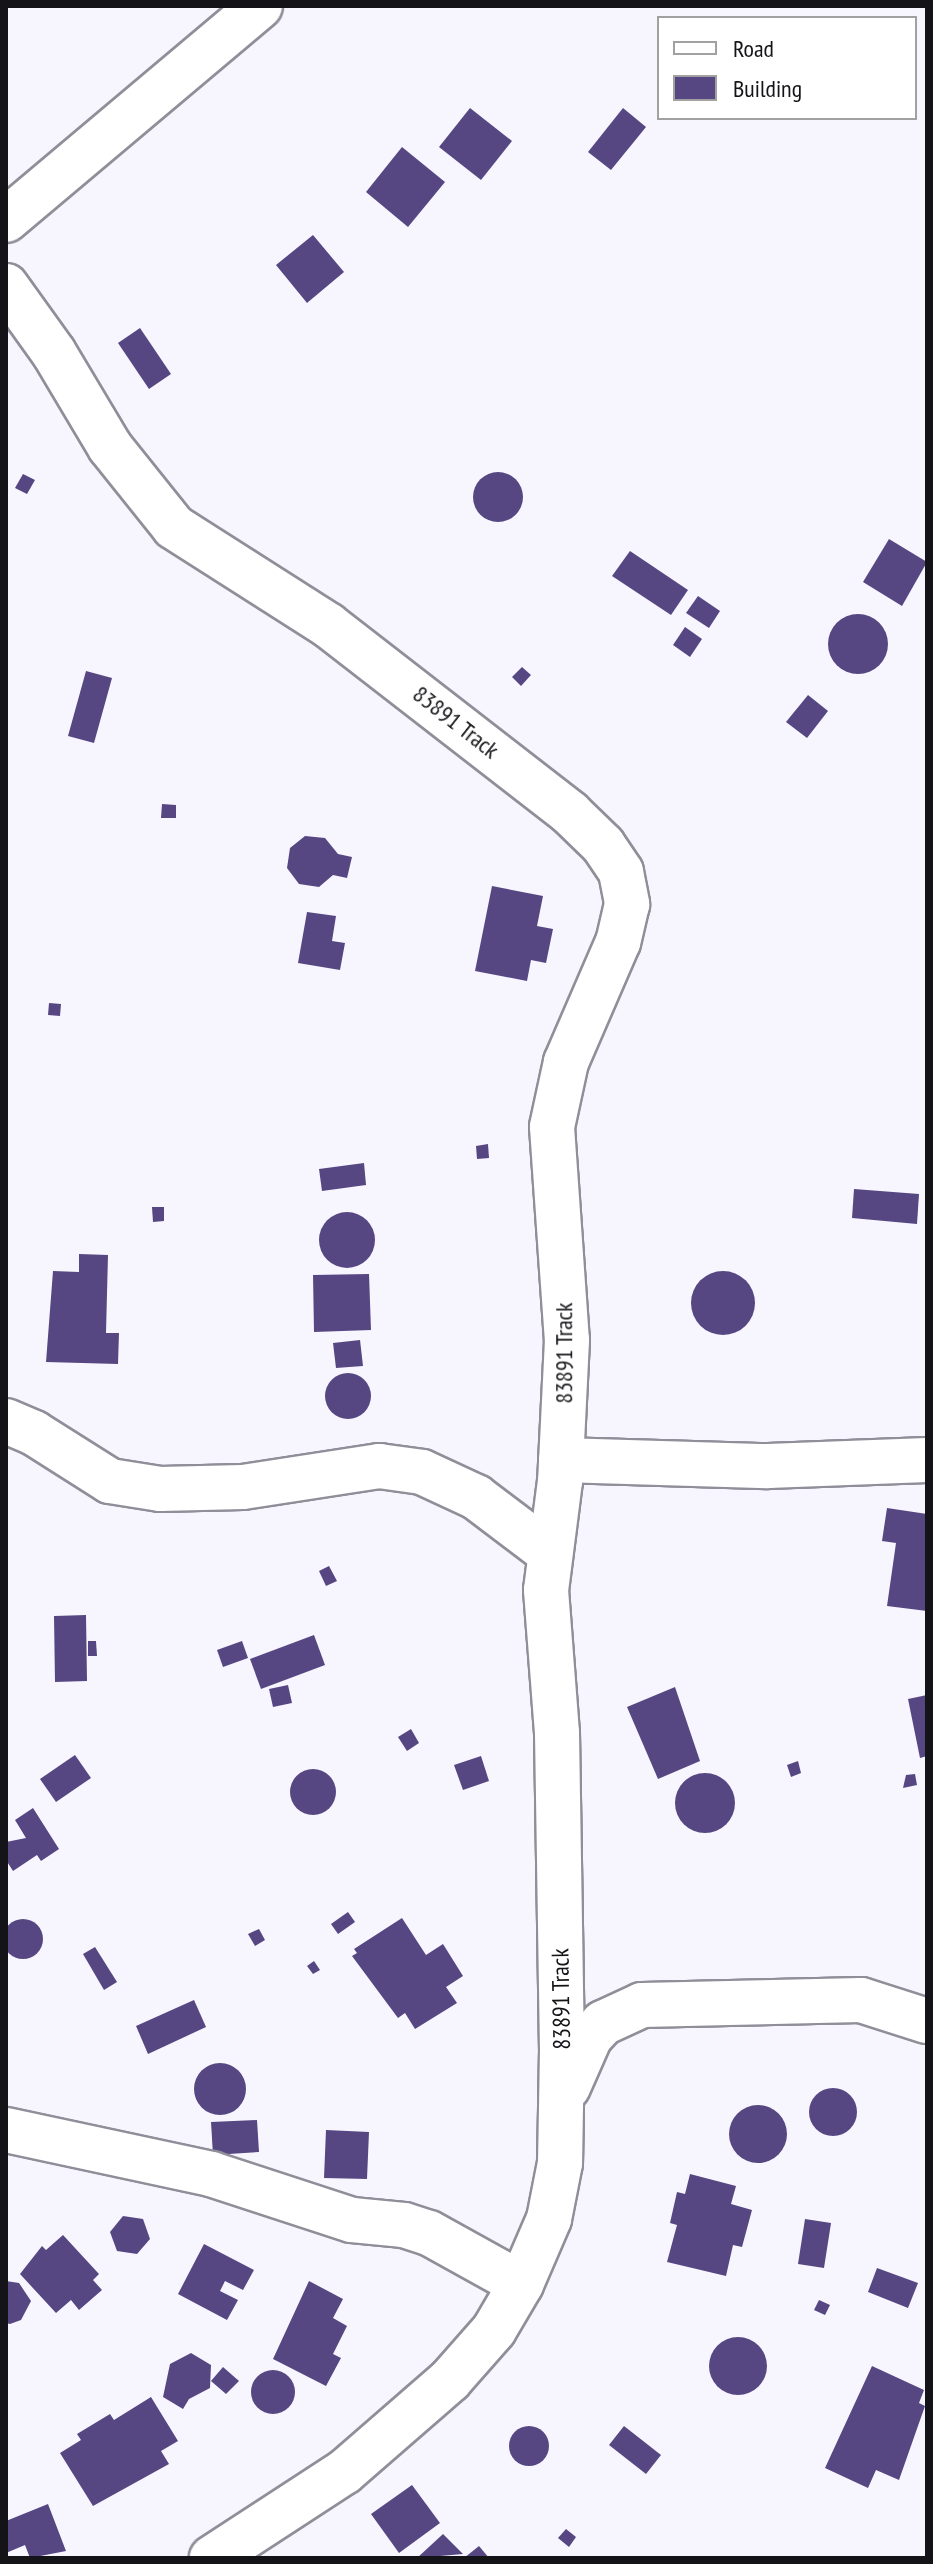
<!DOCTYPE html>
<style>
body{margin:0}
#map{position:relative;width:933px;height:2564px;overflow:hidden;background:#f7f6fe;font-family:"PT Sans Narrow",sans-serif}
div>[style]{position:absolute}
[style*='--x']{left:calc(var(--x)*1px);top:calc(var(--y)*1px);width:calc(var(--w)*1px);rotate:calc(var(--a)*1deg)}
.building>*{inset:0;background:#564782}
.round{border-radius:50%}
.roads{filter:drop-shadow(2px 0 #908e99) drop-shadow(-2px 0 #908e99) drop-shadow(0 2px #908e99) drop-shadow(0 -2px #908e99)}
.minor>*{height:44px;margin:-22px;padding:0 22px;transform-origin:22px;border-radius:22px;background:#fff}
span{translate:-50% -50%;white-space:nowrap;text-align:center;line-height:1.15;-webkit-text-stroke:8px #fff;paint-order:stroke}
.street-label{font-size:24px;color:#141317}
.frame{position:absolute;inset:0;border:8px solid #141317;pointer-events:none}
.legend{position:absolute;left:657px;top:16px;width:260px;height:104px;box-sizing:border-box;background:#fff;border:2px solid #a1a1a2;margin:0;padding:10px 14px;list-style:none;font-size:24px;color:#141317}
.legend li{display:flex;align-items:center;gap:16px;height:40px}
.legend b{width:40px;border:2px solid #a1a1a2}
</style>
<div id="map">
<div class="building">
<div style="clip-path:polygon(470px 108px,512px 141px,481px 180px,439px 147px)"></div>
<div style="clip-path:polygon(623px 108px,646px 127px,611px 170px,588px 152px)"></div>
<div style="clip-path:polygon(402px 147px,445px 182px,408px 227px,366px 192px)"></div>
<div style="clip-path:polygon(313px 235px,344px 272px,307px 303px,276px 265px)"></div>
<div style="clip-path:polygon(140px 328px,171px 374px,149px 389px,118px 343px)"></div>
<div class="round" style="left:473px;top:472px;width:50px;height:50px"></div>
<div style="clip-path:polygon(23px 474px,35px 480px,27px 494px,15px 488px)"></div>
<div style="clip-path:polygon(889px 539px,927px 562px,902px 606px,863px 582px)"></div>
<div style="clip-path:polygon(630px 551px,688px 590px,671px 615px,612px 576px)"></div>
<div style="clip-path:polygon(698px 596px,720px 611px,709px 628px,686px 613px)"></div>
<div class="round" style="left:828px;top:614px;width:60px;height:60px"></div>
<div style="clip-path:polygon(685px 627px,702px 639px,690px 657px,673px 645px)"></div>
<div style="clip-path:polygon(522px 667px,531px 675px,521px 686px,512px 677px)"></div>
<div style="clip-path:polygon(86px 671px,112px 678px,94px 743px,68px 736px)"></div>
<div style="clip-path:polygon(808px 695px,828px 711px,807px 738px,786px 722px)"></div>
<div style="clip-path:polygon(162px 804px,176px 805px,176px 818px,161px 818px)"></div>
<div style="clip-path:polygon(305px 836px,325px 838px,338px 854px,352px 857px,347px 878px,333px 875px,319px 887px,299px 884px,287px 868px,290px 848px)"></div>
<div style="clip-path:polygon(492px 886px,543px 896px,537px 926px,553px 929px,546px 963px,531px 960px,527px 981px,475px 971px)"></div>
<div style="clip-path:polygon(307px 912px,336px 916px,332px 941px,345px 943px,340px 970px,298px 963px)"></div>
<div style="clip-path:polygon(49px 1003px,61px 1004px,60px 1016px,48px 1015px)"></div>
<div style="clip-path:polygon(488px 1144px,489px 1158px,477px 1159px,476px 1146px)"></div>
<div style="clip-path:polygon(364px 1163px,366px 1185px,322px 1191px,319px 1169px)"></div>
<div style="clip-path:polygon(854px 1189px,919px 1194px,917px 1224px,852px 1218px)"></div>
<div style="clip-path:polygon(152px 1207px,164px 1207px,164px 1221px,153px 1222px)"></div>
<div class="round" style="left:319px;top:1212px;width:56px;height:56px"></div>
<div style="clip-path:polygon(79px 1254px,108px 1255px,106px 1333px,119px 1333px,118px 1364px,46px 1362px,53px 1271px,79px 1272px)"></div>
<div class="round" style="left:691px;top:1271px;width:64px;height:64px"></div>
<div style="clip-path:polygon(369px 1274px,371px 1330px,314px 1332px,313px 1275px)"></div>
<div style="clip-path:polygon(360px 1340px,363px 1366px,336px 1368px,333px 1343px)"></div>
<div class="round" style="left:325px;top:1373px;width:46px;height:46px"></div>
<div style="clip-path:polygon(887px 1508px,927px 1514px,927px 1611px,887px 1606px,896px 1543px,882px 1541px)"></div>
<div style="clip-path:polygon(329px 1566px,337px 1581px,326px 1586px,319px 1571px)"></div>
<div style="clip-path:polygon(86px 1615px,87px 1681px,55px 1682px,54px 1616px)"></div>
<div style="clip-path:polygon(314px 1635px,325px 1665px,261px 1689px,250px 1659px)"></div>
<div style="clip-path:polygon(88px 1641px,96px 1641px,97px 1656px,88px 1656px)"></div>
<div style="clip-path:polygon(242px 1641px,248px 1658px,223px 1667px,217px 1650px)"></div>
<div style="clip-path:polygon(288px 1685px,292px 1703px,273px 1707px,269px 1689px)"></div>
<div style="clip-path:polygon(675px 1687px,700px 1761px,658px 1779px,627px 1707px)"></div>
<div style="clip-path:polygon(927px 1695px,927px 1756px,920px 1758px,908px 1699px)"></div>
<div style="clip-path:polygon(411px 1729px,419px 1743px,407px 1751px,398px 1737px)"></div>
<div style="clip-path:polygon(75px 1755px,91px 1778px,56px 1802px,40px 1779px)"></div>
<div style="clip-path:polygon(481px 1756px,489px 1781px,463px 1790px,454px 1765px)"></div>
<div style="clip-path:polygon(798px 1761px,801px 1773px,791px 1777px,787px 1765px)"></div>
<div class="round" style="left:290px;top:1769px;width:46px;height:46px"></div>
<div class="round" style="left:675px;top:1773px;width:60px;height:60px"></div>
<div style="clip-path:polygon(915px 1774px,917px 1785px,903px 1788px,906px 1775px)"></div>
<div style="clip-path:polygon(33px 1808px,59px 1849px,41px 1861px,37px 1855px,13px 1871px,6px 1860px,6px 1842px,26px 1838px,15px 1820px)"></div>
<div style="clip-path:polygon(348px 1912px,355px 1922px,338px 1934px,331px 1924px)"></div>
<div style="clip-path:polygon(402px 1918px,426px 1955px,443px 1944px,463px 1976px,446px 1987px,457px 2003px,415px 2029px,405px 2013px,398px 2018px,352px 1956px,357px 1953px,354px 1949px)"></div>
<div class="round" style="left:3px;top:1919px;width:40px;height:40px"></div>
<div style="clip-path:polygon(259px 1929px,265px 1940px,255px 1946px,248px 1934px)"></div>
<div style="clip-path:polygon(95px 1947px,117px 1982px,104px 1990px,83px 1954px)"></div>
<div style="clip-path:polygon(314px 1961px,320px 1970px,313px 1974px,307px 1966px)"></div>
<div style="clip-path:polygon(194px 2000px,206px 2027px,148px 2054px,136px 2026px)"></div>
<div class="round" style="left:194px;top:2063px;width:52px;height:52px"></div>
<div class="round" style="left:809px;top:2088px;width:48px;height:48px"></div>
<div class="round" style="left:729px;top:2105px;width:58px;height:58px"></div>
<div style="clip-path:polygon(257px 2120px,259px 2152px,213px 2155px,211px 2122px)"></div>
<div style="clip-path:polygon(326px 2130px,369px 2132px,367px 2179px,324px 2178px)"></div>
<div style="clip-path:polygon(690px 2174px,736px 2186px,731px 2204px,752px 2210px,742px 2247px,733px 2245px,726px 2276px,667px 2262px,677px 2225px,670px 2223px,677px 2192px,685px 2194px)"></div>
<div style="clip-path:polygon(123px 2216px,143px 2219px,150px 2239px,137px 2254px,117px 2251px,110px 2232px)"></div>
<div style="clip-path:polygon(805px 2219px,831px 2223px,824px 2268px,798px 2264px)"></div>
<div style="clip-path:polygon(63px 2235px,99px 2274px,93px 2280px,102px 2290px,79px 2310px,71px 2300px,56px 2313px,20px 2274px,42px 2246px,46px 2250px)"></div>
<div style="clip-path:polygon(204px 2244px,254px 2270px,243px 2290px,225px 2281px,220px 2291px,238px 2300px,227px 2320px,178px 2294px)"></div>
<div style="clip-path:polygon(877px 2268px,918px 2283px,908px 2308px,868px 2292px)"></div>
<div style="clip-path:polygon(6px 2281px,19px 2283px,31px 2301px,21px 2320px,10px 2324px,6px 2323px)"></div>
<div style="clip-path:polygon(309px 2281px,343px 2299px,333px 2318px,347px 2326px,333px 2354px,341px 2358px,326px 2386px,273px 2359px)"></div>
<div style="clip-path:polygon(819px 2300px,830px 2305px,825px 2315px,814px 2310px)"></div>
<div class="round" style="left:709px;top:2337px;width:58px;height:58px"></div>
<div style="clip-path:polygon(191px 2353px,211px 2365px,210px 2388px,189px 2399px,183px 2409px,163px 2397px,170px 2364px)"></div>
<div style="clip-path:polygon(872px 2366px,924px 2390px,919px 2403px,925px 2406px,899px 2480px,876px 2470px,868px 2488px,825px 2468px)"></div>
<div style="clip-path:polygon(223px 2367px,239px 2381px,226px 2394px,211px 2381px)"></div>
<div class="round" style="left:251px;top:2370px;width:44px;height:44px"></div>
<div style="clip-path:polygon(151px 2397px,178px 2441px,161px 2451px,169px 2464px,93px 2506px,60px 2453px,81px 2440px,77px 2434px,110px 2414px,114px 2420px)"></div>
<div style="clip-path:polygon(624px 2426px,661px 2455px,646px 2474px,609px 2445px)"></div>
<div class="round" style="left:509px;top:2426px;width:40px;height:40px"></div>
<div style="clip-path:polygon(412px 2485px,440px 2523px,399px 2553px,371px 2514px)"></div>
<div style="clip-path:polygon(48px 2504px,66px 2551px,30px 2558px,25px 2545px,6px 2553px,6px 2521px)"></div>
<div style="clip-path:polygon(566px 2529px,576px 2537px,569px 2547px,558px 2538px)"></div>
<div style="clip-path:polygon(443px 2534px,463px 2554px,417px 2558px)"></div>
<div style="clip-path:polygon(479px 2546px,489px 2558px,464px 2558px)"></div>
</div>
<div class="roads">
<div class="minor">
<div style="--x:6;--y:220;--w:332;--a:-40.1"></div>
<div style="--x:6;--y:286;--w:82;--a:54.4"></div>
<div style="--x:54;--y:353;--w:109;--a:59.2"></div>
<div style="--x:110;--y:447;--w:102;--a:51.3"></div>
<div style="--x:174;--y:527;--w:183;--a:32.5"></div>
<div style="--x:328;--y:625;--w:306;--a:37.8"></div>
<div style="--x:570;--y:813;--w:46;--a:44.1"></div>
<div style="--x:603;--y:845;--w:32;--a:56"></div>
<div style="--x:621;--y:872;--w:33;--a:79"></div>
<div style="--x:627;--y:904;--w:39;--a:103"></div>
<div style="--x:618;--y:942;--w:131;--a:113.4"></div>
<div style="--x:566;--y:1062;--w:66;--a:102.2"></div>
<div style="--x:552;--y:1127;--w:214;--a:86"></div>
<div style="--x:567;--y:1340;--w:141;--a:92.8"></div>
<div style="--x:560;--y:1481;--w:110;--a:97.3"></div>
<div style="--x:546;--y:1590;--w:143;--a:85.6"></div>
<div style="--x:557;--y:1733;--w:317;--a:89.1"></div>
<div style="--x:562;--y:2050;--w:113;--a:91"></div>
<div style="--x:560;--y:2163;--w:57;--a:101.1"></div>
<div style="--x:549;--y:2219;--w:71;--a:113.3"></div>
<div style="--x:521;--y:2284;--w:53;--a:120.4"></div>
<div style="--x:494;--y:2330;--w:67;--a:131.3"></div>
<div style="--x:450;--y:2380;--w:140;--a:139"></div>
<div style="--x:344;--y:2472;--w:158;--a:146.9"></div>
<div style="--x:6;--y:1421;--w:30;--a:23"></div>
<div style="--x:34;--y:1433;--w:90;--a:32.3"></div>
<div style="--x:110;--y:1481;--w:51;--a:9.1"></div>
<div style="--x:160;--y:1489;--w:83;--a:-1.4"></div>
<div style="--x:243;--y:1487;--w:138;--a:-8.8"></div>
<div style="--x:379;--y:1466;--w:43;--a:7.9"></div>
<div style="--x:422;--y:1472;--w:60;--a:24.8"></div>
<div style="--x:476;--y:1497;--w:93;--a:37.1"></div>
<div style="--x:561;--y:1460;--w:207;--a:1.7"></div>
<div style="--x:768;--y:1466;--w:159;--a:-2.2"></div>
<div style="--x:568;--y:2087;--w:55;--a:-66.3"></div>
<div style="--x:590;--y:2037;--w:19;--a:-47"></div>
<div style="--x:603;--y:2023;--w:43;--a:-24.8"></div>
<div style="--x:642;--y:2005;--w:219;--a:-1.3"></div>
<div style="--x:861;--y:2000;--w:69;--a:17.7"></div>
<div style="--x:6;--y:2130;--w:210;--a:12.1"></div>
<div style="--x:211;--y:2174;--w:148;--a:18.1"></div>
<div style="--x:352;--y:2220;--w:52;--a:5.5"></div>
<div style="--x:404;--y:2225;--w:26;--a:18"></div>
<div style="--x:429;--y:2233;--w:105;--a:29"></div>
</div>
</div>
<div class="street-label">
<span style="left:456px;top:722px;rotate:38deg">83891 Track</span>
<span style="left:564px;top:1353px;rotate:-90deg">83891 Track</span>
<span style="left:561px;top:1999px;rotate:-91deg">83891 Track</span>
</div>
<div class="frame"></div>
<ul class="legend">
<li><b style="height:10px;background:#fff"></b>Road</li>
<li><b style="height:22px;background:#564782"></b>Building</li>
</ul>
</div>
